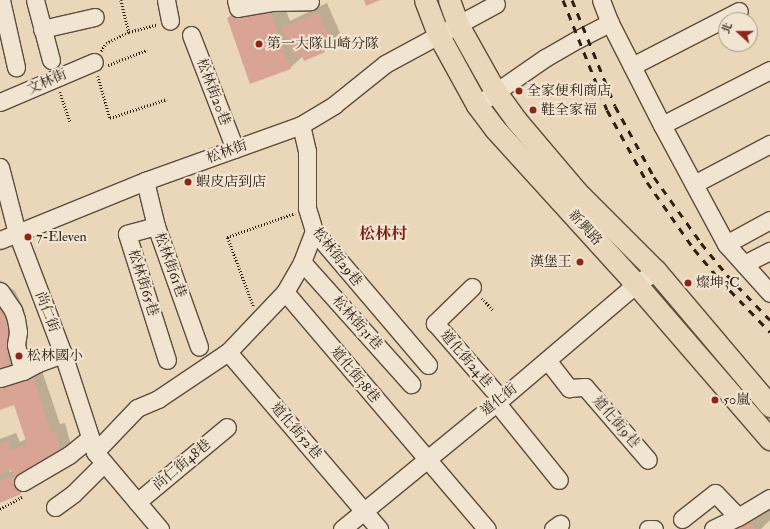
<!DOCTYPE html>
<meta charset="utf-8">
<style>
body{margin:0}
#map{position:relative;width:770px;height:529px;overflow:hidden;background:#ead7ba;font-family:"IM FELL Double Pica","Noto Serif TC",serif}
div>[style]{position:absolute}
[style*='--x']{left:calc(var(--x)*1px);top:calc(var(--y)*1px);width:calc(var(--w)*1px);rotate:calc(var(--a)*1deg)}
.shadow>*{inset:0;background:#0003}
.building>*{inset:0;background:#daa494}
.path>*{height:2.5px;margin-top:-1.25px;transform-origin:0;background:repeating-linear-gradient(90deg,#2d1e11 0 1px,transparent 0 3px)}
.roads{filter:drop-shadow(1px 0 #5c4c3b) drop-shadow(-1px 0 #5c4c3b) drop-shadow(0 1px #5c4c3b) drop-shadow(0 -1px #5c4c3b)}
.minor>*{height:17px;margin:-8.5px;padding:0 8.5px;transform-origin:8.5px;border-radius:8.5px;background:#f1e5d2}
.major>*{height:21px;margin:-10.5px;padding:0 10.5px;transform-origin:10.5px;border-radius:10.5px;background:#ead7ba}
.rail>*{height:3px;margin-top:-1.5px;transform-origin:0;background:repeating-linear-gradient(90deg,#2d1e11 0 7px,transparent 0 14px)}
.dots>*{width:11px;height:11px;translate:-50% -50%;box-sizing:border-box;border:2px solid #f1e5d2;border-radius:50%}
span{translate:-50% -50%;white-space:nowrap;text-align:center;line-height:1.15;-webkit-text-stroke:4px #f1e5d2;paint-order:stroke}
.poi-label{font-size:14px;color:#2d1e11}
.left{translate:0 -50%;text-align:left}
.right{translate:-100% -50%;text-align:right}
.street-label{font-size:14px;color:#2d1e11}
.quarter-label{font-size:16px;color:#7a1f14;font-weight:700}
.north{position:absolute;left:718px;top:12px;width:40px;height:40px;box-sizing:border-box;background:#f1e5d2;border:1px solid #a39585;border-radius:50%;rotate:291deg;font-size:11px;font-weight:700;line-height:16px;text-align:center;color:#2d1e11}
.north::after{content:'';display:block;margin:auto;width:14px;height:18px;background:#8f2418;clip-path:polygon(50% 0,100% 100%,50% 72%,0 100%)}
</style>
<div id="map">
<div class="shadow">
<div style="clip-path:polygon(282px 0,290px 21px,327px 3px,340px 33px,324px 51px,303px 56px,290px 68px,228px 18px,240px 7px)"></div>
<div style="clip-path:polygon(evenodd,0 280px,15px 291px,24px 309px,25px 327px,21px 368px,39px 362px,60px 424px,65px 423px,71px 445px,20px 493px,0 501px,0 439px,16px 433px,20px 442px,26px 439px,14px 404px,0 409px,0 280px,12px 468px,13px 471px,10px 472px,9px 469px,12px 468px)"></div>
<div style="clip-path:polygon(762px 501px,770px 510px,770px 520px,761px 529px,729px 529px)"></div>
</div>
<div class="building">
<div style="clip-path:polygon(364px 0,380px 0,366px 6px)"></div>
<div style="clip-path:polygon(268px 4px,291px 69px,250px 84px,227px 18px)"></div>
<div style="clip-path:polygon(318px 12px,332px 43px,323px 47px,325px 52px,304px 61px,301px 54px,294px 57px,281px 28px)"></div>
<div style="clip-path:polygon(0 294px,6px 299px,15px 353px,6px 355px,12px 376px,31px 370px,51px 433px,56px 432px,62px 455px,14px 476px,21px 494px,0 503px,0 478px,1px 481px,14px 476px,11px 470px,0 474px,0 444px,7px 441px,11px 450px,27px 444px,14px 405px,0 410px)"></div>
<div style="clip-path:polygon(745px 516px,756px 529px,730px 529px)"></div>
</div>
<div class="path">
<div style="--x:121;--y:0;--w:33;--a:76"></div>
<div style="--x:101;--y:51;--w:9;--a:-58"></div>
<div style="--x:106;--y:43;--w:25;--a:-26"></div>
<div style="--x:129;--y:32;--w:28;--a:-15"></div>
<div style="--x:108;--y:65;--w:42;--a:-21"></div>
<div style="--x:98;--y:76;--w:44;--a:74.1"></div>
<div style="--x:110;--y:118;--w:60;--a:-18.4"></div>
<div style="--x:60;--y:92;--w:31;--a:71"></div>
<div style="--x:482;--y:298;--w:16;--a:47"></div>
<div style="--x:253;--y:306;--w:74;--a:-110.6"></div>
<div style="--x:227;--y:237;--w:72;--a:-19.4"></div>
<div style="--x:0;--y:509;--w:25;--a:-29"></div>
</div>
<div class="roads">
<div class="minor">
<div style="--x:1;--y:0;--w:69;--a:77.4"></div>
<div style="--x:35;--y:0;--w:62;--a:75.1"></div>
<div style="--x:166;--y:0;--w:21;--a:79"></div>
<div style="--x:236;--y:0;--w:8;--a:76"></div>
<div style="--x:238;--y:8;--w:34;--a:-10"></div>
<div style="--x:271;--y:2;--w:39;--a:-1"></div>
<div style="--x:601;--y:0;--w:25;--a:69"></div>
<div style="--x:610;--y:23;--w:114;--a:63"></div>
<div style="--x:662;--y:125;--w:135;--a:61.7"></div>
<div style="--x:726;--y:244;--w:66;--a:48.1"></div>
<div style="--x:42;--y:29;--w:54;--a:-12.8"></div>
<div style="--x:191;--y:35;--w:122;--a:68.9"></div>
<div style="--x:632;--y:66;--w:120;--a:-27.2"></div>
<div style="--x:0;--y:102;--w:102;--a:-23.1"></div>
<div style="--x:477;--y:105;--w:83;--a:-34.7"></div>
<div style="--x:545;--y:58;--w:38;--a:-30"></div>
<div style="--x:578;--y:39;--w:36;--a:-27"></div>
<div style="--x:301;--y:125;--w:27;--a:77"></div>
<div style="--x:307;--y:151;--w:57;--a:90"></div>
<div style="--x:307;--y:208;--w:24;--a:73"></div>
<div style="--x:314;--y:231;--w:176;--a:49.6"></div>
<div style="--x:662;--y:125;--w:121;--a:-27"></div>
<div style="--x:0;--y:167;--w:68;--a:75.6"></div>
<div style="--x:17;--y:233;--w:129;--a:69.2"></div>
<div style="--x:63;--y:354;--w:103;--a:71.9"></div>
<div style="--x:95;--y:452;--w:101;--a:49.8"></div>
<div style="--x:145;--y:181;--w:46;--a:76.3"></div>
<div style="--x:156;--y:226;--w:128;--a:70.4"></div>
<div style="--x:694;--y:184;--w:86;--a:-27.8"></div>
<div style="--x:156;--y:226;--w:30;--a:165"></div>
<div style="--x:127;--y:234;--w:132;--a:72.4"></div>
<div style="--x:0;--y:240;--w:157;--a:-22.1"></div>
<div style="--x:145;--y:181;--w:166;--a:-19.7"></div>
<div style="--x:301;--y:125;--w:39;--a:-31"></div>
<div style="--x:334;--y:105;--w:65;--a:-38.8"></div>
<div style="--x:385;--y:64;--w:126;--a:-28.4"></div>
<div style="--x:726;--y:244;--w:50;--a:-28.6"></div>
<div style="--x:302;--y:262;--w:164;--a:48.2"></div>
<div style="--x:744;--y:264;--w:29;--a:-27"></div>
<div style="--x:472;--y:287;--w:52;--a:135.8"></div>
<div style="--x:435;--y:323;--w:101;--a:49"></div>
<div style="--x:0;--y:291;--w:23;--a:56"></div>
<div style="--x:13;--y:310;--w:9;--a:72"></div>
<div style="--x:16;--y:319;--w:13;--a:81"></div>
<div style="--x:18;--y:332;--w:13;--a:99"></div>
<div style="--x:16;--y:345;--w:27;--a:75"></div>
<div style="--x:285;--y:292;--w:311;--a:49.6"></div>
<div style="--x:228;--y:352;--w:233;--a:49.5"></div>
<div style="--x:547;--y:360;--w:36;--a:52"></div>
<div style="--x:569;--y:388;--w:16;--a:-4"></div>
<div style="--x:585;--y:387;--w:96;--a:49.2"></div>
<div style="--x:0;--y:378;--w:24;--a:-17"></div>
<div style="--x:23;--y:371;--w:17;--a:-28"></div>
<div style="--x:38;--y:363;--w:27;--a:-20"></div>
<div style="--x:496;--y:402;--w:100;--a:51.1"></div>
<div style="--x:95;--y:452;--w:61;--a:-46.3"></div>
<div style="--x:137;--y:408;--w:23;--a:-23"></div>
<div style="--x:158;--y:399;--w:84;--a:-33.9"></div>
<div style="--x:228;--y:352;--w:83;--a:-46.5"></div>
<div style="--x:285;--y:292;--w:34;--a:-60"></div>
<div style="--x:302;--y:262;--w:33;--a:-69"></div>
<div style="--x:23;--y:482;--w:53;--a:-30.4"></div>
<div style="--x:69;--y:455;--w:27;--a:-39"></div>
<div style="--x:137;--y:502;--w:117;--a:-39.8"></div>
<div style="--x:55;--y:507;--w:22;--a:-36"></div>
<div style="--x:73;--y:494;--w:44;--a:-45"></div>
<div style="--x:682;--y:519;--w:42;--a:-38.2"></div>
<div style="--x:715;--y:493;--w:33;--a:46"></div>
<div style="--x:342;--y:529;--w:205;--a:-39.3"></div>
<div style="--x:501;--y:399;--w:177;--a:-40.4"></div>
<div style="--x:636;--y:284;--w:24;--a:-33"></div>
<div style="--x:553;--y:529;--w:9;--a:-36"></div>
<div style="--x:648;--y:529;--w:6;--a:0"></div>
<div style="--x:713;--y:529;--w:28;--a:-26"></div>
<div style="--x:738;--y:517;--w:37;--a:-31"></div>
</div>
<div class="major">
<div style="--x:425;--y:0;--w:39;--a:69"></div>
<div style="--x:439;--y:36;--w:79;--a:61.2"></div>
<div style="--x:477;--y:105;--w:30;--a:53"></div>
<div style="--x:495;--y:129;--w:210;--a:47.7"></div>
<div style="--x:636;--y:284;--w:205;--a:49.2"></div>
<div style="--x:449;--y:0;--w:27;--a:70"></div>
<div style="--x:458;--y:25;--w:76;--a:60.7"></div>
<div style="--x:495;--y:91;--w:36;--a:54"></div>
<div style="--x:516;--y:120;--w:94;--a:49.7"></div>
<div style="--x:577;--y:192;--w:112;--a:45"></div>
<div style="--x:656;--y:271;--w:177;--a:49.8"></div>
</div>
</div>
<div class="rail">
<div style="--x:563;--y:0;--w:118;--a:68.2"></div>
<div style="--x:607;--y:110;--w:82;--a:60.9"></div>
<div style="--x:647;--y:182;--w:82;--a:55"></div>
<div style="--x:694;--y:249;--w:40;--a:50"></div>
<div style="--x:720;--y:280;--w:72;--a:46.1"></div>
<div style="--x:572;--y:0;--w:114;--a:67.9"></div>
<div style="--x:615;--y:106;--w:81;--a:61.2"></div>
<div style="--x:654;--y:177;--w:81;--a:54.5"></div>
<div style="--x:701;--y:243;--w:41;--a:50.9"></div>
<div style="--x:727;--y:275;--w:62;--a:46.3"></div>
</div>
<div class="dots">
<div style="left:259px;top:44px;background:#8f2418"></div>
<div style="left:519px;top:91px;background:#8f2418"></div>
<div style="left:533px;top:110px;background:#8f2418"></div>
<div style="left:188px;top:182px;background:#8f2418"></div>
<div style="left:28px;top:237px;background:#8f2418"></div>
<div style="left:580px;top:262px;background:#8f2418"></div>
<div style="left:688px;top:283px;background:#8f2418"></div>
<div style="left:19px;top:356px;background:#8f2418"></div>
<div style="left:715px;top:400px;background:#8f2418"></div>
</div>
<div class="poi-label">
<span class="left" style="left:267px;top:44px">第一大隊山崎分隊</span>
<span class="left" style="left:527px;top:91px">全家便利商店</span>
<span class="left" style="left:541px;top:110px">鞋全家福</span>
<span class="left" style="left:196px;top:182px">蝦皮店到店</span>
<span class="left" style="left:36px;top:237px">7-Eleven</span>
<span class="right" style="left:572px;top:262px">漢堡王</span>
<span class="left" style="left:696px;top:283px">燦坤3C</span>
<span class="left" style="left:27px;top:356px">松林國小</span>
<span class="left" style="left:723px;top:400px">50嵐</span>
</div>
<div class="street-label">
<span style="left:47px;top:82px;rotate:-24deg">文林街</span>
<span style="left:213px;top:92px;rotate:69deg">松林街20巷</span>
<span style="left:227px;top:152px;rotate:-20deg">松林街</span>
<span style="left:585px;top:228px;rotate:48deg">新興路</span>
<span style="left:337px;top:257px;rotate:52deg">松林街29巷</span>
<span style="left:170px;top:265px;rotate:70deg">松林街61巷</span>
<span style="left:143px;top:283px;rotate:72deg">松林街65巷</span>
<span style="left:47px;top:312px;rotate:69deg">尚仁街</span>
<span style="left:357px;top:323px;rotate:48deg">松林街31巷</span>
<span style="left:466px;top:359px;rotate:49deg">道化街24巷</span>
<span style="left:355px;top:375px;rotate:50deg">道化街38巷</span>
<span style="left:499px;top:400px;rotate:-39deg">道化街</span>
<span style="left:616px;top:422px;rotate:49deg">道化街9巷</span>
<span style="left:296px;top:431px;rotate:49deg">道化街52巷</span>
<span style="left:182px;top:465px;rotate:-40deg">尚仁街48巷</span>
</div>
<div class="quarter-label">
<span style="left:383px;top:234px">松林村</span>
</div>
<div class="north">北</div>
</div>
